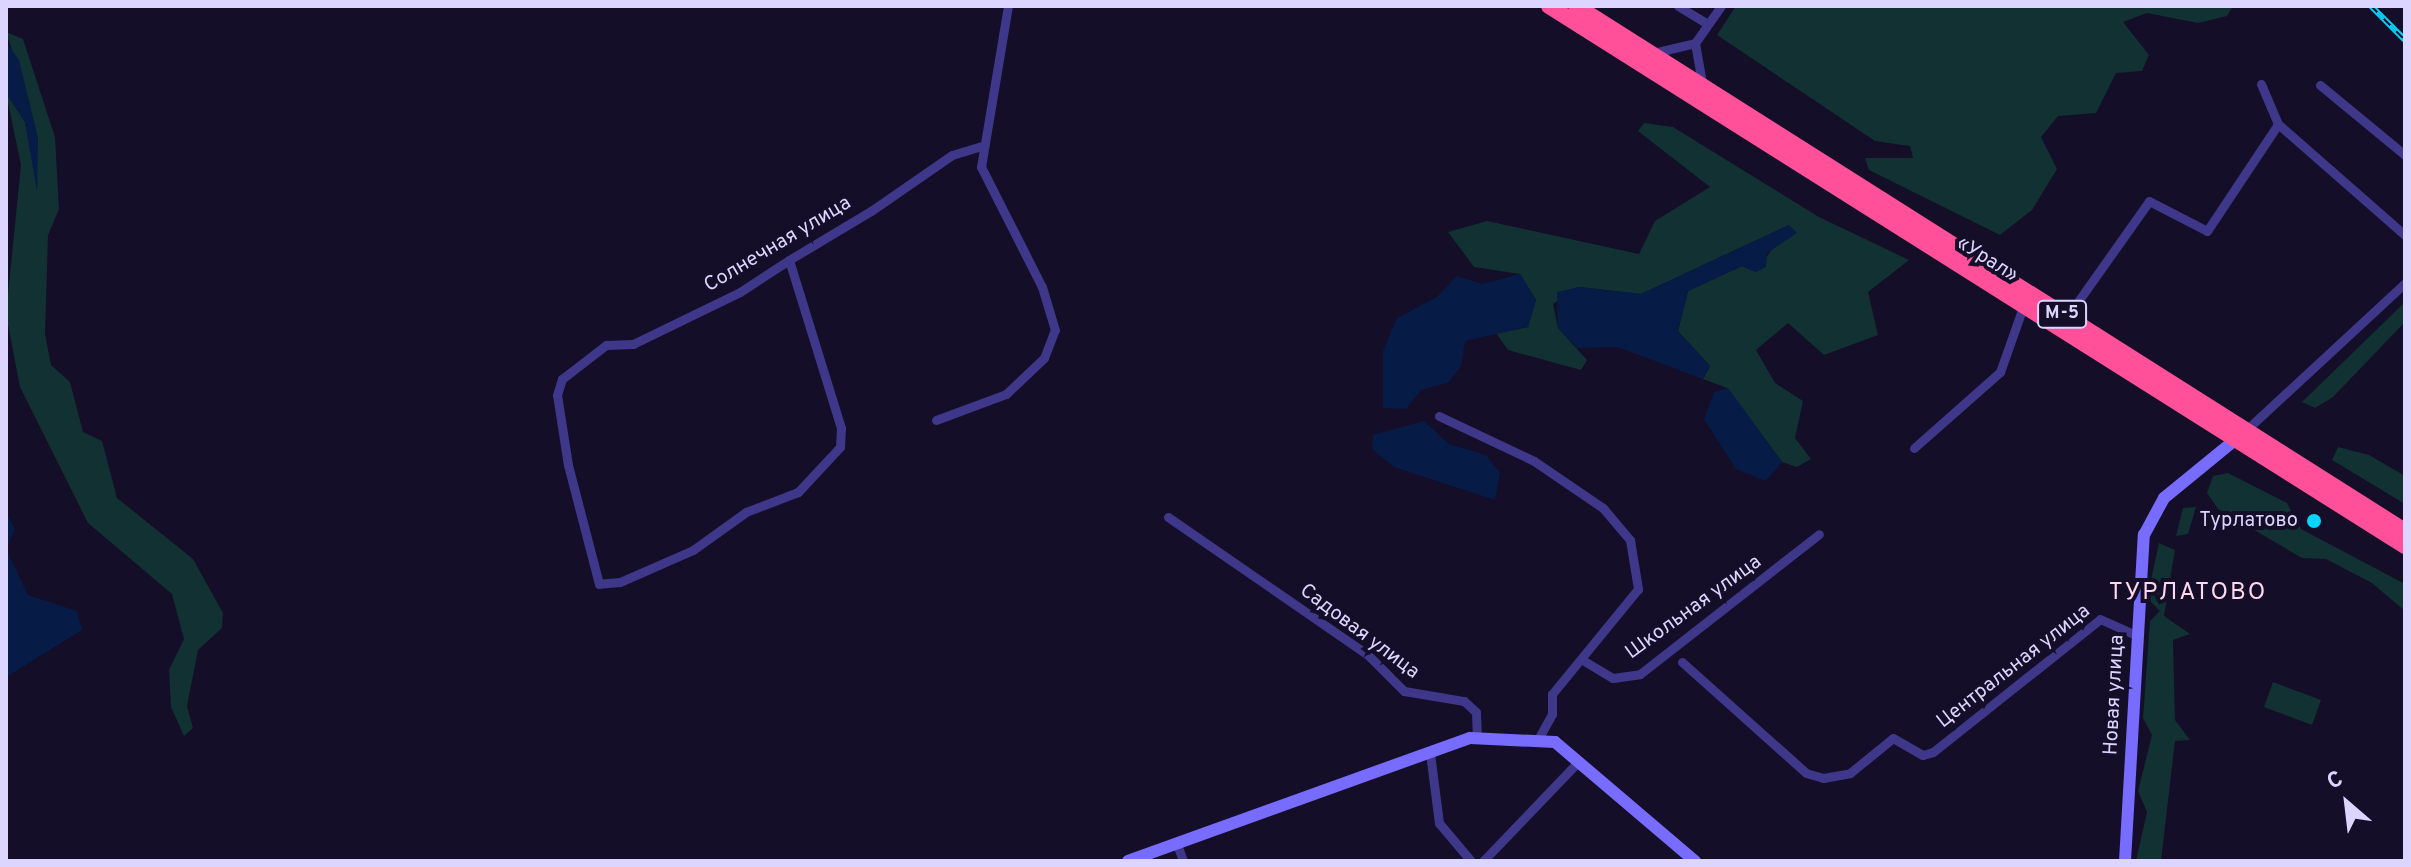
<!DOCTYPE html>
<meta charset="utf-8">
<style>
body{margin:0}
#map{position:relative;width:2411px;height:867px;overflow:hidden;background:#140e28;font-family:Overpass,sans-serif}
div>[style]{position:absolute}
[style*='--x']{left:calc(var(--x)*1px);top:calc(var(--y)*1px);width:calc(var(--w)*1px);rotate:calc(var(--a)*1deg)}
.green>*{inset:0;background:#113132}
.water>*{inset:0;background:#071b47}
.street>*{height:9px;margin:-4.5px;padding:0 4.5px;transform-origin:4.5px;border-radius:4.5px;background:#3f3789}
.secondary>*{height:12px;margin:-6px;padding:0 6px;transform-origin:6px;border-radius:6px;background:#786cff}
.highway>*{height:16px;margin:-8px;padding:0 8px;transform-origin:8px;border-radius:8px;background:#ff5099}
.rail>*{height:6px;margin-top:-3px;transform-origin:0;background:repeating-linear-gradient(90deg,#140e28 0 9px,#01d6ff 0 18px);box-sizing:border-box;border-block:2px solid #01d6ff}
.dots>*{width:22px;height:22px;translate:-50% -50%;box-sizing:border-box;border:4px solid #140e28;border-radius:50%}
span{translate:-50% -50%;white-space:nowrap;text-align:center;line-height:1.15;-webkit-text-stroke:8px #140e28;paint-order:stroke}
.shield-label span{padding:2px 6px;background:#140e28;border:2px solid;border-radius:6px;-webkit-text-stroke-width:0}
.shield-label{font-size:18px;color:#dcd5ff;font-weight:700}
.street-label{font-size:20px;color:#dcd5ff}
.poi-label{font-size:20px;color:#dcd5ff}
.right{translate:-100% -50%;text-align:right}
.quarter-label{font-size:24px;color:#ffd7ee;letter-spacing:2px}
.frame{position:absolute;inset:0;border:8px solid #dcd5ff;pointer-events:none}
.north{position:absolute;left:2307px;top:763px;width:80px;height:80px;-webkit-text-stroke:6px #140e28;paint-order:stroke;rotate:332deg;font-size:22px;font-weight:700;line-height:32px;text-align:center;color:#dcd5ff}
.north::after{content:'';display:block;margin:auto;width:28px;height:36px;background:#dcd5ff;clip-path:polygon(50% 0,100% 100%,50% 72%,0 100%)}
</style>
<div id="map">
<div class="green">
<div style="clip-path:polygon(1736px 6px,2233px 6px,2227px 16px,2198px 23px,2147px 13px,2123px 22px,2149px 55px,2142px 71px,2116px 73px,2096px 113px,2058px 116px,2041px 137px,2057px 169px,2032px 210px,2000px 235px,1869px 170px,1865px 158px,1913px 158px,1910px 146px,1875px 141px,1717px 35px)"></div>
<div style="clip-path:polygon(6px 32px,23px 39px,55px 137px,59px 209px,48px 235px,45px 334px,51px 365px,70px 382px,83px 432px,102px 441px,117px 498px,193px 559px,223px 613px,222px 628px,198px 650px,187px 706px,193px 728px,184px 736px,171px 707px,169px 670px,184px 639px,172px 594px,88px 523px,20px 387px,6px 314px,21px 165px,6px 93px,25px 122px,38px 188px,30px 105px)"></div>
<div style="clip-path:polygon(1644px 123px,1673px 127px,1819px 217px,1909px 260px,1868px 292px,1878px 335px,1824px 355px,1788px 323px,1756px 350px,1775px 383px,1803px 401px,1795px 438px,1811px 459px,1797px 467px,1782px 462px,1727px 388px,1703px 379px,1710px 366px,1678px 331px,1688px 291px,1742px 266px,1756px 272px,1789px 225px,1641px 294px,1579px 287px,1553px 304px,1558px 328px,1587px 360px,1581px 370px,1508px 350px,1496px 333px,1528px 327px,1536px 300px,1520px 274px,1474px 267px,1448px 232px,1487px 221px,1639px 254px,1655px 221px,1710px 187px,1638px 131px)"></div>
<div style="clip-path:polygon(2405px 302px,2405px 322px,2333px 397px,2315px 408px,2302px 402px)"></div>
<div style="clip-path:polygon(2338px 447px,2369px 455px,2405px 476px,2405px 504px,2332px 460px)"></div>
<div style="clip-path:polygon(2228px 473px,2287px 503px,2301px 529px,2405px 584px,2405px 611px,2372px 583px,2326px 559px,2302px 558px,2218px 509px,2207px 493px,2213px 476px)"></div>
<div style="clip-path:polygon(2196px 507px,2188px 534px,2176px 536px,2183px 508px)"></div>
<div style="clip-path:polygon(2159px 543px,2175px 550px,2164px 616px,2190px 634px,2173px 640px,2175px 720px,2190px 740px,2175px 741px,2161px 861px,2136px 861px,2147px 812px,2138px 791px,2152px 735px,2143px 718px,2150px 621px,2160px 611px,2147px 598px)"></div>
<div style="clip-path:polygon(2273px 682px,2321px 700px,2312px 725px,2264px 707px)"></div>
</div>
<div class="water">
<div style="clip-path:polygon(6px 42px,19px 60px,38px 138px,37px 191px,25px 122px,6px 93px)"></div>
<div style="clip-path:polygon(1789px 225px,1797px 233px,1767px 253px,1766px 267px,1756px 272px,1742px 266px,1688px 291px,1678px 331px,1710px 366px,1703px 379px,1618px 347px,1577px 348px,1558px 328px,1557px 292px,1579px 287px,1641px 294px)"></div>
<div style="clip-path:polygon(1520px 274px,1536px 300px,1528px 327px,1465px 341px,1461px 366px,1449px 382px,1421px 390px,1406px 409px,1383px 408px,1383px 351px,1397px 318px,1437px 297px,1457px 276px,1482px 284px)"></div>
<div style="clip-path:polygon(1728px 388px,1782px 462px,1766px 481px,1736px 469px,1704px 419px,1714px 392px)"></div>
<div style="clip-path:polygon(1424px 421px,1449px 444px,1486px 455px,1500px 473px,1495px 500px,1394px 467px,1372px 449px,1373px 435px)"></div>
<div style="clip-path:polygon(6px 512px,15px 529px,6px 549px,28px 595px,77px 611px,82px 630px,6px 677px)"></div>
</div>
<div class="street">
<div style="--x:1678;--y:6;--w:35;--a:31"></div>
<div style="--x:1695;--y:43;--w:40;--a:80"></div>
<div style="--x:1653;--y:53;--w:43;--a:-13.4"></div>
<div style="--x:1695;--y:43;--w:45;--a:-54.9"></div>
<div style="--x:2261;--y:84;--w:43;--a:67"></div>
<div style="--x:2278;--y:124;--w:169;--a:41.2"></div>
<div style="--x:2320;--y:85;--w:110;--a:39.5"></div>
<div style="--x:789;--y:260;--w:176;--a:72.8"></div>
<div style="--x:841;--y:428;--w:19;--a:93"></div>
<div style="--x:840;--y:447;--w:62;--a:133"></div>
<div style="--x:798;--y:492;--w:56;--a:159"></div>
<div style="--x:746;--y:512;--w:65;--a:144.4"></div>
<div style="--x:693;--y:550;--w:80;--a:156.3"></div>
<div style="--x:620;--y:582;--w:21;--a:175"></div>
<div style="--x:599;--y:584;--w:123;--a:-104.6"></div>
<div style="--x:568;--y:465;--w:71;--a:-98.9"></div>
<div style="--x:557;--y:395;--w:17;--a:-73"></div>
<div style="--x:562;--y:379;--w:56;--a:-37.7"></div>
<div style="--x:606;--y:345;--w:27;--a:-2"></div>
<div style="--x:633;--y:344;--w:119;--a:-25.9"></div>
<div style="--x:740;--y:292;--w:59;--a:-33.1"></div>
<div style="--x:789;--y:260;--w:96;--a:-30.9"></div>
<div style="--x:871;--y:211;--w:98;--a:-34.7"></div>
<div style="--x:952;--y:155;--w:31;--a:-17"></div>
<div style="--x:2067;--y:317;--w:142;--a:-54.7"></div>
<div style="--x:2149;--y:201;--w:65;--a:27.3"></div>
<div style="--x:2207;--y:231;--w:128;--a:-56.4"></div>
<div style="--x:1439;--y:416;--w:105;--a:25.3"></div>
<div style="--x:1534;--y:461;--w:83;--a:34.3"></div>
<div style="--x:1603;--y:508;--w:42;--a:49.8"></div>
<div style="--x:1630;--y:540;--w:50;--a:80.7"></div>
<div style="--x:1638;--y:589;--w:136;--a:129.3"></div>
<div style="--x:1552;--y:694;--w:20;--a:90"></div>
<div style="--x:1552;--y:714;--w:31;--a:119"></div>
<div style="--x:936;--y:420;--w:75;--a:-20.4"></div>
<div style="--x:1006;--y:394;--w:52;--a:-43.5"></div>
<div style="--x:1044;--y:358;--w:30;--a:-69"></div>
<div style="--x:1055;--y:330;--w:45;--a:-106.8"></div>
<div style="--x:1042;--y:287;--w:135;--a:-116.9"></div>
<div style="--x:981;--y:167;--w:163;--a:-80.5"></div>
<div style="--x:2244;--y:432;--w:219;--a:-42.8"></div>
<div style="--x:1914;--y:448;--w:115;--a:-41.5"></div>
<div style="--x:2000;--y:372;--w:69;--a:-70.5"></div>
<div style="--x:1168;--y:517;--w:243;--a:34.6"></div>
<div style="--x:1368;--y:655;--w:51;--a:45"></div>
<div style="--x:1404;--y:691;--w:61;--a:9.5"></div>
<div style="--x:1464;--y:701;--w:16;--a:43"></div>
<div style="--x:1476;--y:712;--w:26;--a:88"></div>
<div style="--x:1581;--y:659;--w:37;--a:31"></div>
<div style="--x:1613;--y:678;--w:27;--a:-8"></div>
<div style="--x:1640;--y:674;--w:227;--a:-38"></div>
<div style="--x:1682;--y:662;--w:166;--a:41.8"></div>
<div style="--x:1806;--y:773;--w:18;--a:16"></div>
<div style="--x:1823;--y:778;--w:27;--a:-10"></div>
<div style="--x:1850;--y:773;--w:55;--a:-39.1"></div>
<div style="--x:1893;--y:738;--w:34;--a:30"></div>
<div style="--x:1923;--y:755;--w:10;--a:-17"></div>
<div style="--x:1933;--y:752;--w:213;--a:-38.5"></div>
<div style="--x:2100;--y:619;--w:42;--a:24.1"></div>
<div style="--x:1430;--y:753;--w:71;--a:82.7"></div>
<div style="--x:1439;--y:823;--w:50;--a:49.9"></div>
<div style="--x:1178;--y:847;--w:15;--a:70"></div>
<div style="--x:1483;--y:861;--w:137;--a:-46.2"></div>
</div>
<div class="secondary">
<div style="--x:1128;--y:861;--w:363;--a:-19.8"></div>
<div style="--x:1470;--y:738;--w:85;--a:2.7"></div>
<div style="--x:1555;--y:742;--w:184;--a:40.4"></div>
<div style="--x:2125;--y:861;--w:327;--a:-86.7"></div>
<div style="--x:2144;--y:535;--w:42;--a:-61.6"></div>
<div style="--x:2164;--y:498;--w:99;--a:-39.3"></div>
</div>
<div class="highway">
<div style="--x:1549;--y:6;--w:1012;--a:32.25"></div>
<div style="--x:1576;--y:6;--w:981;--a:32.35"></div>
</div>
<div class="rail">
<div style="--x:2371;--y:6;--w:48;--a:45"></div>
</div>
<div class="dots">
<div style="left:2314px;top:521px;background:#01d6ff"></div>
</div>
<div class="shield-label">
<span style="left:2062px;top:314px">М-5</span>
</div>
<div class="street-label">
<span style="left:778px;top:245px;rotate:-31deg">Солнечная улица</span>
<span style="left:1987px;top:260px;rotate:32deg">«Урал»</span>
<span style="left:1694px;top:608px;rotate:-36deg">Школьная улица</span>
<span style="left:1359px;top:632px;rotate:37deg">Садовая улица</span>
<span style="left:2014px;top:667px;rotate:-38deg">Центральная улица</span>
<span style="left:2115px;top:695px;rotate:-87deg">Новая улица</span>
</div>
<div class="poi-label">
<span class="right" style="left:2298px;top:521px">Турлатово</span>
</div>
<div class="quarter-label">
<span style="left:2188px;top:594px">ТУРЛАТОВО</span>
</div>
<div class="frame"></div>
<div class="north">С</div>
</div>
